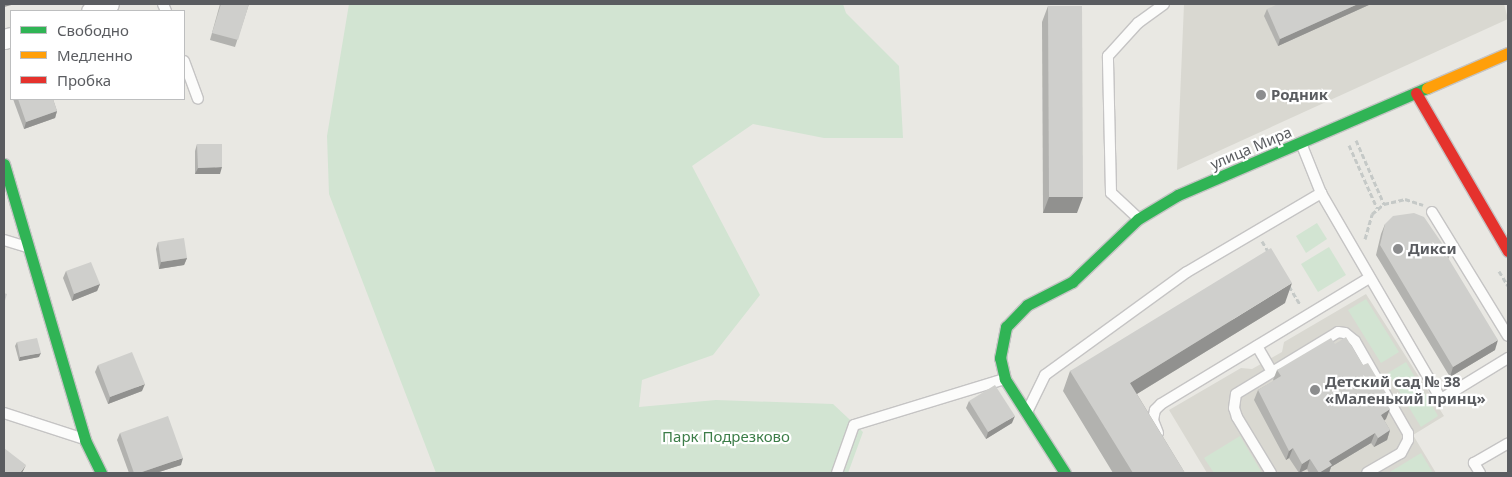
<!DOCTYPE html>
<meta charset="utf-8">
<style>
body{margin:0}
#map{position:relative;width:1512px;height:477px;overflow:hidden;background:#e9e8e3;font-family:"Noto Sans",sans-serif}
div>[style]{position:absolute}
[style*='--x']{left:calc(var(--x)*1px);top:calc(var(--y)*1px);width:calc(var(--w)*1px);rotate:calc(var(--a)*1deg)}
.education>*{inset:0;background:#d9d8d1}
.green>*{inset:0;background:#d2e4d2}
.path>*{height:3px;margin-top:-1.5px;transform-origin:0;background:repeating-linear-gradient(90deg,#c5c9c7 0 5px,transparent 0 7.5px)}
.roads{filter:drop-shadow(1px 0 #c5c4c4) drop-shadow(-1px 0 #c5c4c4) drop-shadow(0 1px #c5c4c4) drop-shadow(0 -1px #c5c4c4)}
.lane>*{height:10px;margin:-5px;padding:0 5px;transform-origin:5px;border-radius:5px;background:#fcfcfb}
.street>*{height:19px;margin:-9.5px;padding:0 9.5px;transform-origin:9.5px;border-radius:9.5px;background:#fcfcfb}
.fast>*{height:11px;margin:-5.5px;padding:0 5.5px;transform-origin:5.5px;border-radius:5.5px;background:#30b455}
.slow>*{height:11px;margin:-5.5px;padding:0 5.5px;transform-origin:5.5px;border-radius:5.5px;background:#ff9f0a}
.jam>*{height:11px;margin:-5.5px;padding:0 5.5px;transform-origin:5.5px;border-radius:5.5px;background:#e5322d}
.wall>*{inset:0;background:#b2b2af}
.shaded-wall>*{inset:0;background:#91918f}
.building>*{inset:0;background:#cfcfcc}
.dots>*{width:14px;height:14px;translate:-50% -50%;box-sizing:border-box;border:2px solid #fff;border-radius:50%}
span{translate:-50% -50%;white-space:nowrap;text-align:center;line-height:1.15;-webkit-text-stroke:4.5px #fff;paint-order:stroke}
.poi-label{font-size:15px;color:#5a5c60;font-weight:700}
.left{translate:0 -50%;text-align:left}
.street-label{font-size:15px;color:#5a5c60}
.park-label{font-size:15px;color:#3c7d48}
.frame{position:absolute;inset:0;border:5px solid #5a5c60;pointer-events:none}
.legend{position:absolute;left:10px;top:10px;width:175px;height:90px;box-sizing:border-box;background:#fff;border:1px solid #bdbebf;margin:0;padding:6px 9px;list-style:none;font-size:15px;color:#5a5c60}
.legend li{display:flex;align-items:center;gap:10px;height:25px}
.legend b{width:25px;border:1px solid #bdbebf}
</style>
<div id="map">
<div class="education">
<div style="clip-path:polygon(1184px 4px,1504px 4px,1508px 19px,1177px 170px)"></div>
<div style="clip-path:polygon(1366px 294px,1444px 416px,1413px 435px,1436px 473px,1207px 473px,1169px 410px,1241px 368px,1252px 369px,1282px 352px,1284px 342px)"></div>
</div>
<div class="green">
<div style="clip-path:polygon(349px 4px,843px 4px,846px 13px,899px 66px,903px 138px,824px 138px,753px 124px,692px 166px,760px 295px,713px 355px,642px 380px,639px 407px,716px 400px,833px 404px,863px 432px,848px 473px,436px 473px,329px 194px,327px 136px)"></div>
<div style="clip-path:polygon(1317px 223px,1327px 239px,1306px 253px,1296px 236px)"></div>
<div style="clip-path:polygon(1329px 247px,1346px 275px,1318px 292px,1301px 264px)"></div>
<div style="clip-path:polygon(1366px 299px,1399px 352px,1381px 363px,1348px 310px)"></div>
<div style="clip-path:polygon(1406px 362px,1438px 416px,1421px 427px,1388px 373px)"></div>
<div style="clip-path:polygon(1240px 436px,1262px 473px,1214px 473px,1204px 458px)"></div>
<div style="clip-path:polygon(1421px 453px,1433px 473px,1391px 473px,1390px 472px)"></div>
</div>
<div class="path">
<div style="--x:1356;--y:140;--w:70;--a:66.4"></div>
<div style="--x:1349;--y:145;--w:69;--a:66"></div>
<div style="--x:1365;--y:239;--w:26;--a:-74"></div>
<div style="--x:1372;--y:214;--w:16;--a:-40"></div>
<div style="--x:1384;--y:204;--w:22;--a:-13"></div>
<div style="--x:1405;--y:199;--w:19;--a:18"></div>
<div style="--x:1262;--y:241;--w:14;--a:60"></div>
<div style="--x:1499;--y:271;--w:17;--a:59"></div>
<div style="--x:1289;--y:286;--w:21;--a:59"></div>
</div>
<div class="roads">
<div class="lane">
<div style="--x:163;--y:4;--w:8;--a:67"></div>
<div style="--x:184;--y:61;--w:40;--a:69.8"></div>
<div style="--x:1301;--y:143;--w:54;--a:68.2"></div>
<div style="--x:1321;--y:193;--w:238;--a:59.8"></div>
<div style="--x:1441;--y:399;--w:79;--a:-31.5"></div>
<div style="--x:1432;--y:212;--w:145;--a:58.5"></div>
<div style="--x:1138;--y:218;--w:37;--a:-137"></div>
<div style="--x:1111;--y:193;--w:137;--a:-91.3"></div>
<div style="--x:1108;--y:56;--w:45;--a:-47.7"></div>
<div style="--x:1138;--y:23;--w:32;--a:-36"></div>
<div style="--x:4;--y:240;--w:24;--a:17"></div>
<div style="--x:1257;--y:346;--w:28;--a:60"></div>
<div style="--x:1028;--y:410;--w:39;--a:-64"></div>
<div style="--x:1045;--y:375;--w:175;--a:-36"></div>
<div style="--x:1187;--y:272;--w:156;--a:-30.5"></div>
<div style="--x:4;--y:413;--w:81;--a:18"></div>
<div style="--x:1158;--y:433;--w:14;--a:-111"></div>
<div style="--x:1153;--y:420;--w:10;--a:-79"></div>
<div style="--x:1155;--y:410;--w:8;--a:-45"></div>
<div style="--x:1161;--y:404;--w:243;--a:-31.2"></div>
<div style="--x:837;--y:473;--w:51;--a:-70.5"></div>
<div style="--x:854;--y:425;--w:157;--a:-17"></div>
<div style="--x:1271;--y:473;--w:66;--a:-121.3"></div>
<div style="--x:1237;--y:417;--w:9;--a:-108"></div>
<div style="--x:1234;--y:408;--w:14;--a:-82"></div>
<div style="--x:1236;--y:394;--w:119;--a:-31.3"></div>
<div style="--x:1338;--y:332;--w:7;--a:8"></div>
<div style="--x:1345;--y:333;--w:13;--a:39"></div>
<div style="--x:1355;--y:341;--w:106;--a:60.1"></div>
<div style="--x:1408;--y:433;--w:7;--a:90"></div>
<div style="--x:1408;--y:440;--w:15;--a:118"></div>
<div style="--x:1401;--y:453;--w:39;--a:150"></div>
<div style="--x:1480;--y:473;--w:12;--a:-121"></div>
<div style="--x:1474;--y:463;--w:39;--a:-30"></div>
</div>
<div class="street">
<div style="--x:91;--y:11;--w:19;--a:-21"></div>
<div style="--x:4;--y:39;--w:7;--a:-16"></div>
</div>
<div class="fast">
<div style="--x:4;--y:164;--w:288;--a:73.6"></div>
<div style="--x:85;--y:440;--w:37;--a:64"></div>
<div style="--x:1065;--y:473;--w:112;--a:-122.6"></div>
<div style="--x:1005;--y:379;--w:22;--a:-103"></div>
<div style="--x:1000;--y:358;--w:32;--a:-79"></div>
<div style="--x:1006;--y:327;--w:30;--a:-46"></div>
<div style="--x:1027;--y:305;--w:51;--a:-27.1"></div>
<div style="--x:1072;--y:282;--w:91;--a:-43.7"></div>
<div style="--x:1138;--y:219;--w:47;--a:-31"></div>
<div style="--x:1178;--y:195;--w:271;--a:-23.3"></div>
</div>
<div class="slow">
<div style="--x:1427;--y:88;--w:88;--a:-23.4"></div>
</div>
<div class="jam">
<div style="--x:1416;--y:93;--w:183;--a:59.8"></div>
</div>
</div>
<div class="wall">
<div style="clip-path:polygon(220px 4px,249px 4px,235px 47px,210px 40px)"></div>
<div style="clip-path:polygon(1371px 4px,1278px 46px,1264px 16px,1267px 9px)"></div>
<div style="clip-path:polygon(1048px 6px,1077px 213px,1043px 213px,1042px 22px)"></div>
<div style="clip-path:polygon(13px 99px,53px 99px,57px 111px,55px 118px,24px 129px)"></div>
<div style="clip-path:polygon(197px 144px,220px 174px,195px 174px,195px 151px)"></div>
<div style="clip-path:polygon(1385px 224px,1450px 255px,1448px 259px,1495px 350px,1450px 377px,1376px 255px,1381px 234px)"></div>
<div style="clip-path:polygon(158px 242px,187px 258px,184px 265px,159px 269px,156px 249px)"></div>
<div style="clip-path:polygon(66px 271px,100px 284px,97px 291px,72px 301px,63px 278px)"></div>
<div style="clip-path:polygon(1285px 303px,1137px 394px,1185px 473px,1113px 473px,1063px 391px,1070px 371px)"></div>
<div style="clip-path:polygon(17px 342px,39px 357px,19px 361px,15px 346px)"></div>
<div style="clip-path:polygon(1335px 344px,1383px 399px,1386px 419px,1384px 420px,1390px 430px,1387px 440px,1374px 447px,1371px 443px,1331px 467px,1329px 473px,1309px 473px,1307px 469px,1299px 473px,1289px 458px,1286px 460px,1254px 400px,1258px 390px,1274px 381px,1273px 380px,1277px 370px)"></div>
<div style="clip-path:polygon(98px 365px,142px 391px,108px 404px,95px 372px)"></div>
<div style="clip-path:polygon(969px 401px,1012px 423px,986px 439px,966px 408px)"></div>
<div style="clip-path:polygon(120px 433px,181px 465px,156px 473px,129px 473px,117px 440px)"></div>
</div>
<div class="shaded-wall">
<div style="clip-path:polygon(4px 4px,15px 4px,4px 7px)"></div>
<div style="clip-path:polygon(1358px 4px,1371px 4px,1278px 46px,1280px 39px)"></div>
<div style="clip-path:polygon(57px 111px,55px 118px,24px 129px,26px 122px)"></div>
<div style="clip-path:polygon(222px 167px,220px 174px,195px 174px,198px 168px)"></div>
<div style="clip-path:polygon(1049px 197px,1083px 197px,1077px 213px,1043px 213px)"></div>
<div style="clip-path:polygon(187px 258px,184px 265px,159px 269px,161px 262px)"></div>
<div style="clip-path:polygon(1292px 283px,1285px 303px,1122px 403px,1130px 383px)"></div>
<div style="clip-path:polygon(100px 284px,97px 291px,72px 301px,74px 294px)"></div>
<div style="clip-path:polygon(1498px 340px,1495px 350px,1450px 377px,1453px 367px)"></div>
<div style="clip-path:polygon(41px 353px,39px 357px,19px 361px,20px 357px)"></div>
<div style="clip-path:polygon(145px 384px,142px 391px,108px 404px,110px 397px)"></div>
<div style="clip-path:polygon(1390px 409px,1386px 419px,1378px 425px,1381px 415px)"></div>
<div style="clip-path:polygon(1015px 416px,1012px 423px,986px 439px,988px 432px)"></div>
<div style="clip-path:polygon(1390px 430px,1387px 440px,1374px 447px,1378px 438px)"></div>
<div style="clip-path:polygon(1375px 433px,1371px 443px,1331px 467px,1329px 473px,1319px 473px,1329px 461px)"></div>
<div style="clip-path:polygon(1293px 448px,1289px 458px,1286px 460px,1289px 451px)"></div>
<div style="clip-path:polygon(183px 458px,181px 465px,156px 473px,139px 473px)"></div>
<div style="clip-path:polygon(1310px 459px,1307px 469px,1299px 473px,1302px 464px)"></div>
<div style="clip-path:polygon(26px 465px,22px 473px,20px 473px)"></div>
</div>
<div class="building">
<div style="clip-path:polygon(221px 4px,249px 4px,238px 40px,212px 33px)"></div>
<div style="clip-path:polygon(1278px 4px,1358px 4px,1280px 39px,1267px 9px)"></div>
<div style="clip-path:polygon(1048px 6px,1082px 6px,1083px 197px,1049px 197px)"></div>
<div style="clip-path:polygon(18px 99px,53px 99px,57px 111px,26px 122px)"></div>
<div style="clip-path:polygon(197px 144px,222px 144px,222px 167px,198px 168px)"></div>
<div style="clip-path:polygon(1414px 213px,1424px 217px,1450px 255px,1447px 256px,1498px 340px,1453px 367px,1380px 245px,1385px 224px,1393px 216px)"></div>
<div style="clip-path:polygon(184px 238px,187px 258px,161px 262px,158px 242px)"></div>
<div style="clip-path:polygon(1271px 248px,1292px 283px,1130px 383px,1185px 473px,1133px 473px,1070px 371px)"></div>
<div style="clip-path:polygon(91px 262px,100px 284px,74px 294px,66px 271px)"></div>
<div style="clip-path:polygon(4px 293px,7px 294px,4px 304px)"></div>
<div style="clip-path:polygon(1346px 337px,1363px 365px,1368px 363px,1386px 393px,1381px 395px,1390px 409px,1381px 415px,1390px 430px,1378px 438px,1375px 433px,1329px 461px,1332px 465px,1319px 473px,1310px 459px,1302px 464px,1293px 448px,1289px 451px,1258px 390px,1281px 376px,1277px 370px,1331px 338px,1335px 344px)"></div>
<div style="clip-path:polygon(37px 338px,41px 353px,20px 357px,17px 342px)"></div>
<div style="clip-path:polygon(132px 352px,145px 384px,110px 397px,98px 365px)"></div>
<div style="clip-path:polygon(995px 385px,1015px 416px,988px 432px,969px 401px)"></div>
<div style="clip-path:polygon(168px 416px,183px 458px,139px 473px,134px 473px,120px 433px)"></div>
<div style="clip-path:polygon(4px 448px,26px 465px,20px 473px,4px 473px)"></div>
</div>
<div class="dots">
<div style="left:1261px;top:95px;background:#8c8d8e"></div>
<div style="left:1398px;top:249px;background:#8c8d8e"></div>
<div style="left:1315px;top:390px;background:#8c8d8e"></div>
</div>
<div class="poi-label">
<span class="left" style="left:1271px;top:95px">Родник</span>
<span class="left" style="left:1408px;top:249px">Дикси</span>
<span class="left" style="left:1325px;top:390px">Детский сад № 38<br>«Маленький принц»</span>
</div>
<div class="street-label">
<span style="left:1251px;top:148px;rotate:-23deg">улица Мира</span>
</div>
<div class="park-label">
<span style="left:726px;top:437px">Парк Подрезково</span>
</div>
<div class="frame"></div>
<ul class="legend">
<li><b style="height:6px;background:#30b455"></b>Свободно</li>
<li><b style="height:6px;background:#ff9f0a"></b>Медленно</li>
<li><b style="height:6px;background:#e5322d"></b>Пробка</li>
</ul>
</div>
